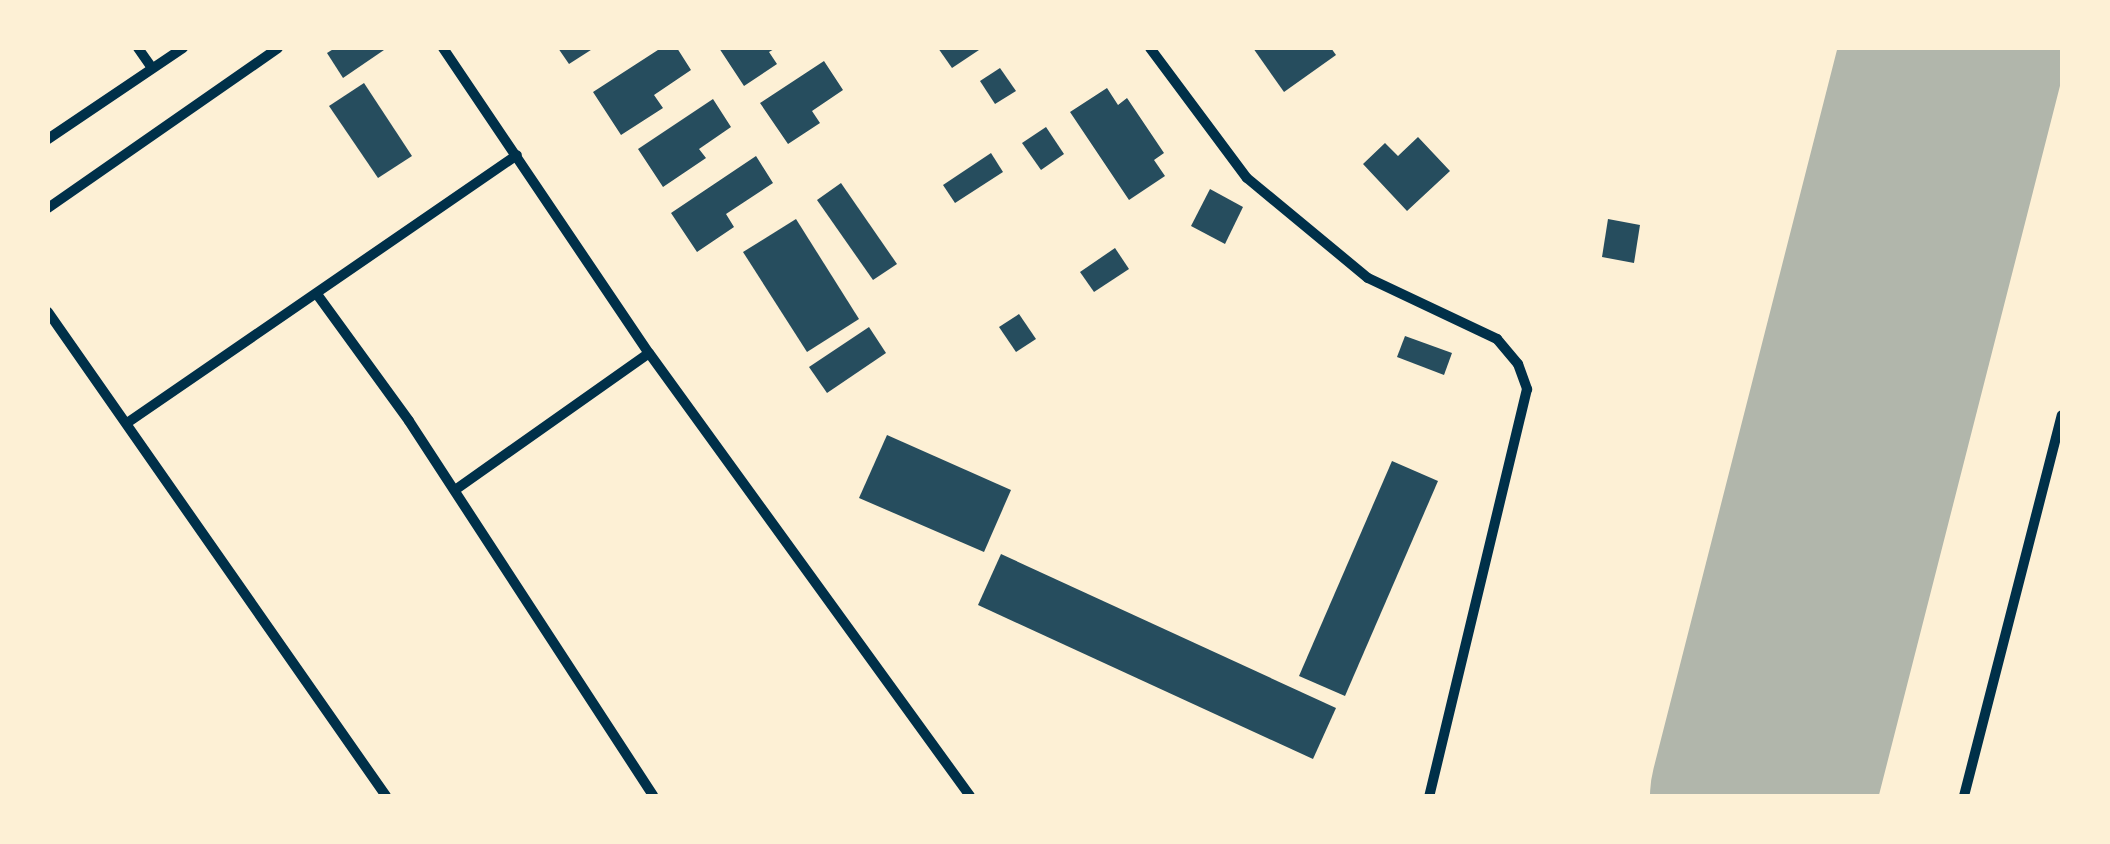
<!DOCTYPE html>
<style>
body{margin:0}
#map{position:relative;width:2110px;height:844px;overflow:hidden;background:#fdf0d5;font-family:Poppins,sans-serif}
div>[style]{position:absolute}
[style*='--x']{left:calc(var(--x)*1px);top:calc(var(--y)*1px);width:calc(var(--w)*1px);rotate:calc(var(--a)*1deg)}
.runway>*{height:225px;margin:-112.5px;padding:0 112.5px;transform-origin:112.5px;border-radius:112.5px;background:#b1b6ab}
.building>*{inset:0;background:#264d5e}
.minor>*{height:10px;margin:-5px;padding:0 5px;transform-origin:5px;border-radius:5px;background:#003049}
span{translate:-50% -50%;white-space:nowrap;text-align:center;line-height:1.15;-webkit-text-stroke:8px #fdf0d5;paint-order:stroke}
.frame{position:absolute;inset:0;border:50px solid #fdf0d5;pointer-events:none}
</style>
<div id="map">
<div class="runway">
<div style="--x:1762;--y:796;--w:772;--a:-75.68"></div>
</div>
<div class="building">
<div style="clip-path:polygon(335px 48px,382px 48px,384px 50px,343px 78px,327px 53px)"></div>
<div style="clip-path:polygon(558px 48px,594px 48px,569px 64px)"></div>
<div style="clip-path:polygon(661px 48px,677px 48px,691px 70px,654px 95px,663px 108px,621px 135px,593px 92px)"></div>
<div style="clip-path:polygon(719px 48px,776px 48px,769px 52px,777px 64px,744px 86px)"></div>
<div style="clip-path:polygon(938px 48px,982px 48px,952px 68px)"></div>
<div style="clip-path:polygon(1253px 48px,1331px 48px,1336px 55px,1284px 92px)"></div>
<div style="clip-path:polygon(824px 61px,843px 90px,812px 111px,820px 123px,788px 144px,760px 103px)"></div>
<div style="clip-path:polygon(1000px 68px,1016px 91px,995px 104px,980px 81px)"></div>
<div style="clip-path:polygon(364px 83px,412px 156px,378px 178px,329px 106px)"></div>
<div style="clip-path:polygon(1107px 88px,1118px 105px,1127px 98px,1164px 153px,1154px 160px,1165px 176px,1129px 200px,1070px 112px)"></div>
<div style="clip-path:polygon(713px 99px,731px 127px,699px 149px,706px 158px,663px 187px,638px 149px)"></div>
<div style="clip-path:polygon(1046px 127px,1064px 154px,1041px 170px,1022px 143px)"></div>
<div style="clip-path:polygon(1418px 137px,1450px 171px,1407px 211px,1363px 164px,1385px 143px,1398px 156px)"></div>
<div style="clip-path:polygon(991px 153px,1003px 172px,955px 203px,943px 185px)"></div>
<div style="clip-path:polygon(756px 156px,773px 183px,726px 214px,734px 227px,697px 252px,671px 213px)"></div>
<div style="clip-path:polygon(841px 183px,897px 264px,873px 280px,817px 200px)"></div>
<div style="clip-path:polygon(1210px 189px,1243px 207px,1225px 244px,1191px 226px)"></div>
<div style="clip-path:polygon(796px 219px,859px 319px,807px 352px,743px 252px)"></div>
<div style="clip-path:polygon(1608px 219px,1640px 225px,1634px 263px,1602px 257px)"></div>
<div style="clip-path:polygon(1115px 248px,1129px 269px,1094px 292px,1080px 272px)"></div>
<div style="clip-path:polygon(1019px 314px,1036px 339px,1016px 352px,999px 327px)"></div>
<div style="clip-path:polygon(869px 327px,886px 353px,827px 393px,809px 367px)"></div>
<div style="clip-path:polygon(1405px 336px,1452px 353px,1444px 375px,1397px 357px)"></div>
<div style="clip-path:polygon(887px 435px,1011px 490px,984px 552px,859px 498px)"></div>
<div style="clip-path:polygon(1392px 461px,1438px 481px,1345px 696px,1299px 676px)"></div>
<div style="clip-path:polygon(1001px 554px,1336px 708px,1313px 759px,978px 605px)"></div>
</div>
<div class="minor">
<div style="--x:138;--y:48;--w:24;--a:55"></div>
<div style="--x:443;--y:48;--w:368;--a:56"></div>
<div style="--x:649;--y:353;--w:547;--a:54.07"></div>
<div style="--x:1150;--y:48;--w:162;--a:53.3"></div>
<div style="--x:1247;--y:178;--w:157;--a:39.6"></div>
<div style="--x:1368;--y:278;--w:143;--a:25.3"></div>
<div style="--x:1497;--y:339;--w:33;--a:50"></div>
<div style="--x:1518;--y:364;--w:27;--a:70"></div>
<div style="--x:1527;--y:389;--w:419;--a:103.5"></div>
<div style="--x:48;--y:139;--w:163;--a:-34"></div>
<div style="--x:48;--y:208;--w:280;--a:-34.8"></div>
<div style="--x:319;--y:297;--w:153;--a:54"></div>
<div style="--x:409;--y:421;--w:447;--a:56.9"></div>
<div style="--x:48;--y:312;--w:590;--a:55.07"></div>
<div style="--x:127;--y:423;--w:473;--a:-34.5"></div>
<div style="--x:455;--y:490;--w:237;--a:-35.2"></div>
<div style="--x:1964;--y:796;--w:393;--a:-75.6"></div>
</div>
<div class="frame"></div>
</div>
